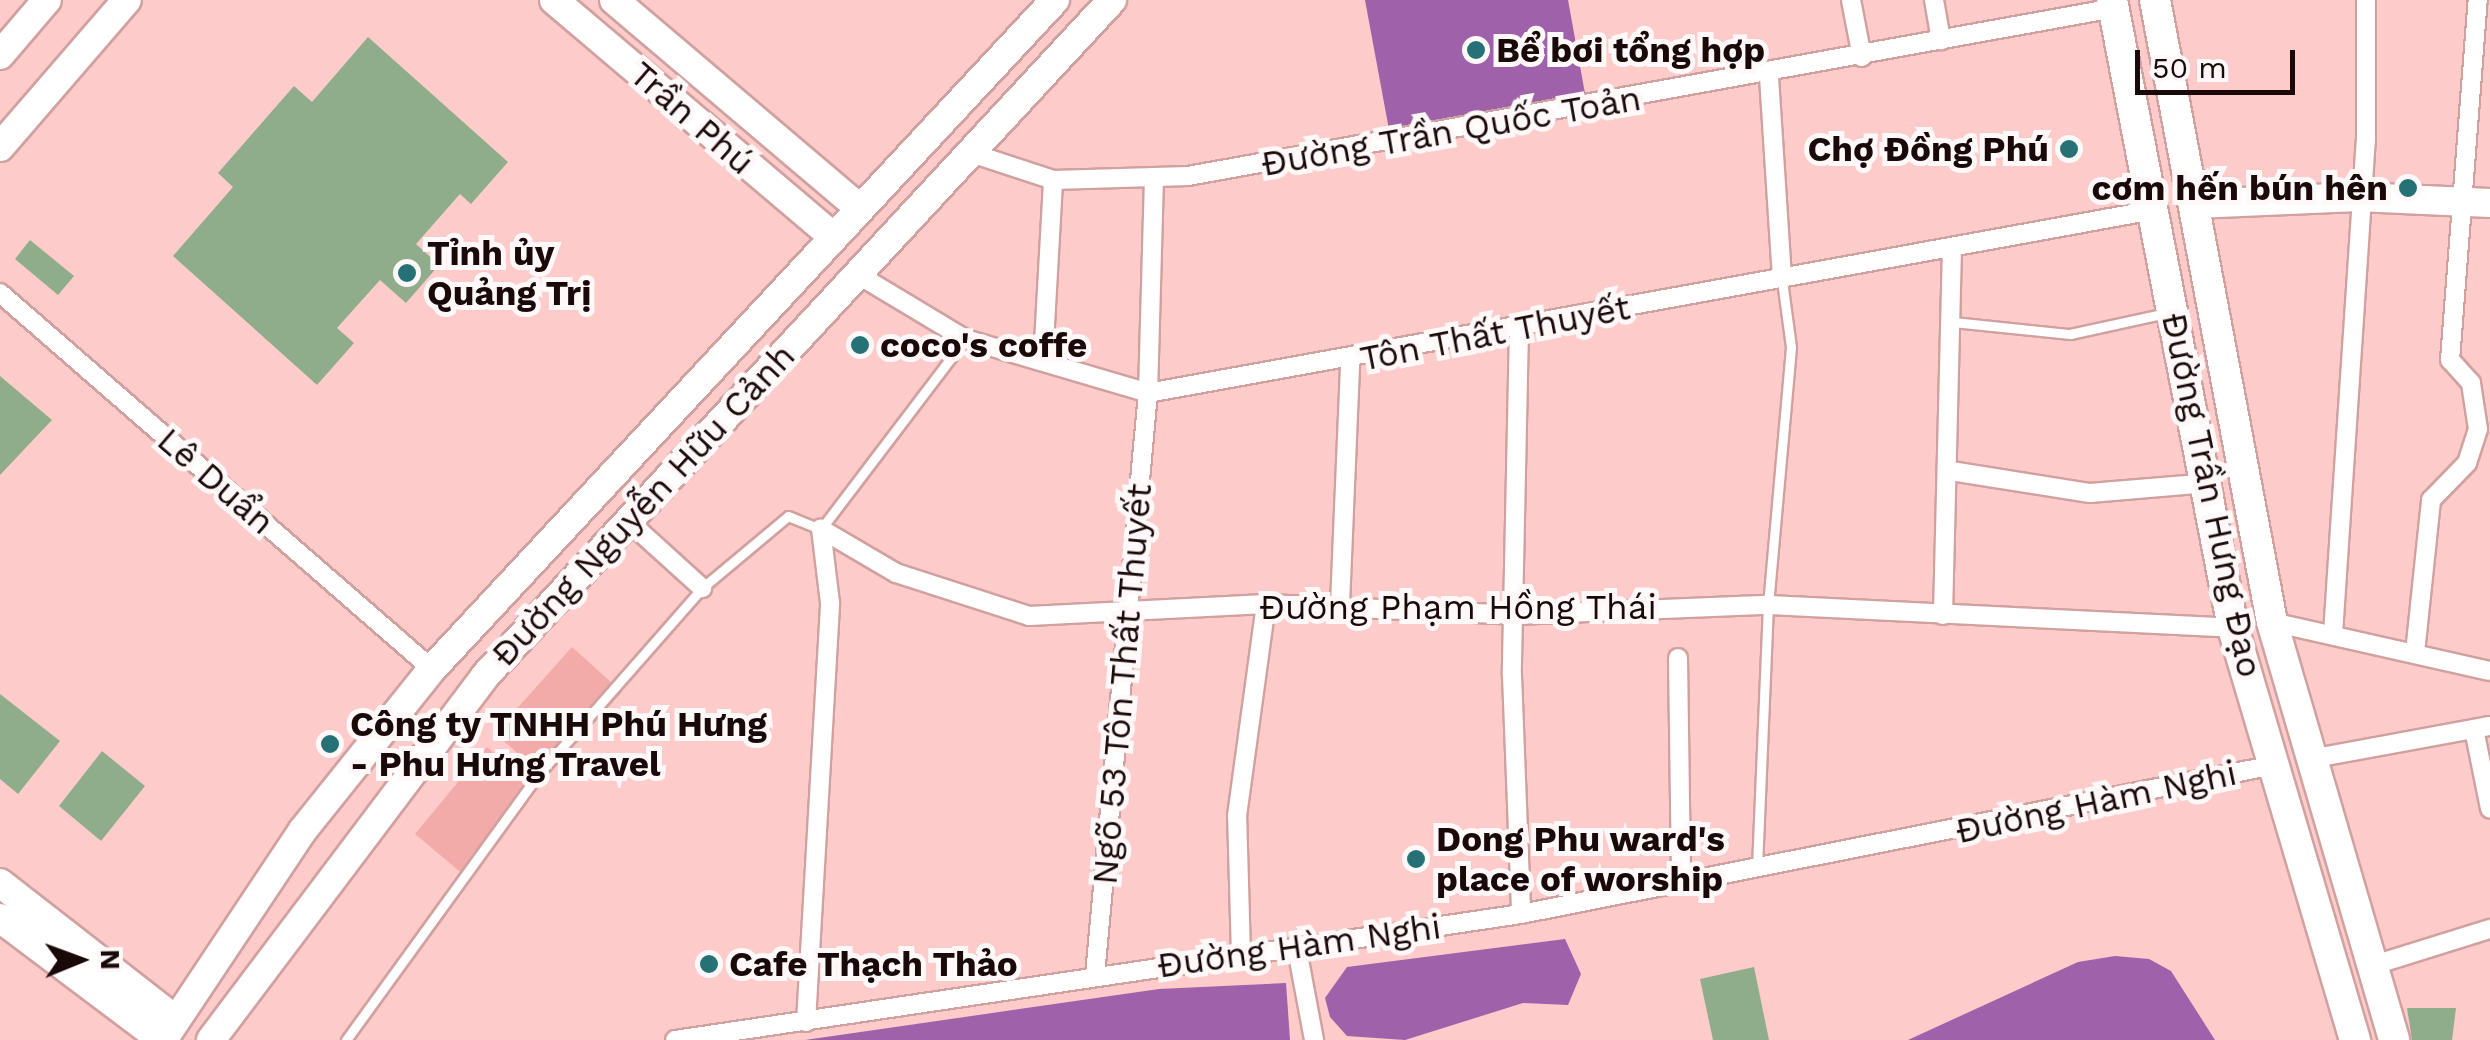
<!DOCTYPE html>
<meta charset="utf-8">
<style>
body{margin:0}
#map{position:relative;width:2490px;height:1040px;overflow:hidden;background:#fdcbc9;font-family:"Work Sans",sans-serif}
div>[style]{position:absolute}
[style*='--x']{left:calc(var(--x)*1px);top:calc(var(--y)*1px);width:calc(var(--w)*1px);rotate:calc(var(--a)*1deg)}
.green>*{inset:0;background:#f2aba9}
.water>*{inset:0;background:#9e61aa}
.building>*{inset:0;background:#90ad8b}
.roads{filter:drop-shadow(2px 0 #d0a19f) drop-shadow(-2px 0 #d0a19f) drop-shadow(0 2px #d0a19f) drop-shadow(0 -2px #d0a19f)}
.lane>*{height:9px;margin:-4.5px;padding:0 4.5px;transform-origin:4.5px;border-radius:4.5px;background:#fff}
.street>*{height:18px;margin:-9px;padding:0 9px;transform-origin:9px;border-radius:9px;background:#fff}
.secondary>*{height:28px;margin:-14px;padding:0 14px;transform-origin:14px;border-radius:14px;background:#fff}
.primary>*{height:30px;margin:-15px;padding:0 15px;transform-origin:15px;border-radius:15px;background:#fff}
.dots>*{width:28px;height:28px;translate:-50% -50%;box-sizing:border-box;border:5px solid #fef8f8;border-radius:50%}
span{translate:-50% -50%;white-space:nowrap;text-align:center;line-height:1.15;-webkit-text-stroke:10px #fef8f8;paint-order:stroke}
.poi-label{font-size:35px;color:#190909;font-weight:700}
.left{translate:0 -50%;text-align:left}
.right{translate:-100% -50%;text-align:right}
.street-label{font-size:35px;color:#190909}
.north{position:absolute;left:30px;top:910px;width:100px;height:100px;-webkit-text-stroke:8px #fef8f8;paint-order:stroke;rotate:89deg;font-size:28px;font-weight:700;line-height:40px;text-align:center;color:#190909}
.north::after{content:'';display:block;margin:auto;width:35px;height:45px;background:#190909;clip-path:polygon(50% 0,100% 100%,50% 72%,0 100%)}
.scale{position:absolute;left:2135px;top:50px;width:160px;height:45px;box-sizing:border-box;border:5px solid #190909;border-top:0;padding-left:12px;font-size:30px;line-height:35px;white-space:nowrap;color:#190909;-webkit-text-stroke:8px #fef8f8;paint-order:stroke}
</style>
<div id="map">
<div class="green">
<div style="clip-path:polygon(572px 647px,622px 692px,545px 778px,495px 733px)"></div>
<div style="clip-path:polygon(487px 747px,536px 788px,464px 875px,415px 834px)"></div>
</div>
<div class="water">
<div style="clip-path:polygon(1365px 0,1568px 0,1586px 99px,1390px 135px)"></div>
<div style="clip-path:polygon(1565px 939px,1581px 974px,1568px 1005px,1523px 1003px,1405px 1040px,1347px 1036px,1330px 1017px,1325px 998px,1347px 967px)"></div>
<div style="clip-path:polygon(2115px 956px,2149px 959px,2171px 971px,2215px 1040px,1908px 1040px,2078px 962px)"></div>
<div style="clip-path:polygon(1286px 983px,1290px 1040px,805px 1040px,1159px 989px)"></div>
</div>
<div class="building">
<div style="clip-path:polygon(368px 37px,508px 162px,471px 204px,460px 194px,416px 244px,439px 265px,406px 303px,380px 280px,337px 328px,354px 343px,317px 385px,173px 256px,233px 187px,218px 173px,294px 86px,312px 102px)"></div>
<div style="clip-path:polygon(30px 240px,74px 276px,58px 295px,15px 259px)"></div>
<div style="clip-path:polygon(0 376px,52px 420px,0 475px)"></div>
<div style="clip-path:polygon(0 694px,60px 741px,18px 794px,0 779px)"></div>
<div style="clip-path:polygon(102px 751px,145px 786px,101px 841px,59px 806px)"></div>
<div style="clip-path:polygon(1754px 967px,1769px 1040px,1713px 1040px,1700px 979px)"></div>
<div style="clip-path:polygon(2407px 1008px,2456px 1008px,2452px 1040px,2412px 1040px)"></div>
</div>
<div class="roads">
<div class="lane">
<div style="--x:1953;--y:322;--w:118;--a:5.9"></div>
<div style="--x:2070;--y:334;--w:98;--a:-12.3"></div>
<div style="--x:1757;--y:867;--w:262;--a:-87.6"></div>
<div style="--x:1768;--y:605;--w:259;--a:-84.9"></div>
<div style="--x:1791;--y:347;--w:68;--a:-97.7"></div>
<div style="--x:346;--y:1040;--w:326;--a:-54.1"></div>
<div style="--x:537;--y:776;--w:250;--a:-48.7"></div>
<div style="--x:702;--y:588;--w:112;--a:-39.9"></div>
<div style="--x:788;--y:516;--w:35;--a:22"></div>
<div style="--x:821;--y:529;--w:238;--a:-52.8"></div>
</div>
<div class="street">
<div style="--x:1851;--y:0;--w:58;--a:79.1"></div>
<div style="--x:1934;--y:0;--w:41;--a:80.1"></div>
<div style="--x:1769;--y:77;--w:202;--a:86.3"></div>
<div style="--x:965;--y:151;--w:93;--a:18.2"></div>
<div style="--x:1053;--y:180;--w:135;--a:-1.7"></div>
<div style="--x:1188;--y:176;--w:941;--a:-10.28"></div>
<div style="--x:857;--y:274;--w:126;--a:31"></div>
<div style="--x:965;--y:339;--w:191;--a:16.4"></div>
<div style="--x:1148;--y:393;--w:1023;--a:-10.31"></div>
<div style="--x:0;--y:293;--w:573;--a:41.04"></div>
<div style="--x:1519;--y:328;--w:347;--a:91.2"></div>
<div style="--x:1512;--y:675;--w:239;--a:87.8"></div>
<div style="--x:1043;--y:361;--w:181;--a:-86.8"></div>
<div style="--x:1951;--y:471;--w:141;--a:9"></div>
<div style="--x:2090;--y:493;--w:118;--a:-4.8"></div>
<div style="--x:626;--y:519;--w:103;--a:42.2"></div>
<div style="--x:821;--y:529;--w:87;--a:30.4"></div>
<div style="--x:896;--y:573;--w:140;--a:17.9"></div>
<div style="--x:1029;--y:616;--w:237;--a:-2.9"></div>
<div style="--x:1266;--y:604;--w:249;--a:2.5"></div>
<div style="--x:1515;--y:615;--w:253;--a:-2.3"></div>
<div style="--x:1768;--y:605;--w:466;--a:2.8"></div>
<div style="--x:1340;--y:605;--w:243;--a:-87.6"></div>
<div style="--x:1943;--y:615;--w:367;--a:-88.6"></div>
<div style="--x:2272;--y:622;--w:223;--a:12.7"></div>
<div style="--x:2333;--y:634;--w:494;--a:-86.2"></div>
<div style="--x:2366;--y:141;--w:141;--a:-90"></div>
<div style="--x:2415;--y:653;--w:154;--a:-84"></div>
<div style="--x:2431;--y:500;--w:52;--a:-45.8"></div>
<div style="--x:2467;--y:463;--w:36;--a:-72"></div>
<div style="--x:2478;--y:429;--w:47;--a:-98.7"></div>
<div style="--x:2471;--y:383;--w:31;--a:-132"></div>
<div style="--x:2450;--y:360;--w:361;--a:-85.6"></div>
<div style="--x:1678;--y:658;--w:227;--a:89.2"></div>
<div style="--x:2474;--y:729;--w:81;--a:78.6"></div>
<div style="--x:2310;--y:759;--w:183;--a:-10.4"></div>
<div style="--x:1297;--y:949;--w:93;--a:79.4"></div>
<div style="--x:1241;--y:955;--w:139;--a:-91.6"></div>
<div style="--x:1237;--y:816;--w:214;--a:-82.2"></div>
<div style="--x:2371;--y:966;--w:125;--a:-17.3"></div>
<div style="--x:1095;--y:975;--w:584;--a:-84.8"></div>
<div style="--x:1148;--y:393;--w:216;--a:-88.4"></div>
<div style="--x:806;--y:1022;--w:420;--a:-86.7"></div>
<div style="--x:830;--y:603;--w:75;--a:-96.9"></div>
<div style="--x:675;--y:1040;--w:855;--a:-8.47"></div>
<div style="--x:1521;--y:914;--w:768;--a:-11.19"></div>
</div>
<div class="secondary">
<div style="--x:554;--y:0;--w:363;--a:40.3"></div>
<div style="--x:614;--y:0;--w:319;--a:40.3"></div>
<div style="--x:0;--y:55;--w:72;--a:-49.5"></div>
<div style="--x:0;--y:147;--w:194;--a:-49.2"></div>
<div style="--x:2195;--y:204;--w:163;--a:-2.5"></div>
<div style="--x:2358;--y:197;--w:132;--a:2.6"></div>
<div style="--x:0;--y:883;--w:223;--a:37.9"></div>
<div style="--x:0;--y:918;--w:203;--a:37"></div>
<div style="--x:163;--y:1040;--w:252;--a:-56.3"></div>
<div style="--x:303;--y:830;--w:206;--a:-51.3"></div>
<div style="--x:432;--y:669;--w:914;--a:-47.04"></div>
<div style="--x:211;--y:1040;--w:456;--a:-53"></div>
<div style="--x:485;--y:676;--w:922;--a:-47.15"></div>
</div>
<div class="primary">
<div style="--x:2112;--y:0;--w:640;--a:79.09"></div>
<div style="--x:2233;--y:628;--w:430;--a:73.5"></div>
<div style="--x:2155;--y:0;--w:633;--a:79.35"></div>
<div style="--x:2272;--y:622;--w:435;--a:73.7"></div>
</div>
</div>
<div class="dots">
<div style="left:1476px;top:50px;background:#267175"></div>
<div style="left:2069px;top:149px;background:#267175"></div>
<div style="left:2408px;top:188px;background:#267175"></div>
<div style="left:407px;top:273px;background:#267175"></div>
<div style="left:860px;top:345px;background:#267175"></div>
<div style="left:330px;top:744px;background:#267175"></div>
<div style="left:1416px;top:859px;background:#267175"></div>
<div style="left:709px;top:964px;background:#267175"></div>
</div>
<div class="poi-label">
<span class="left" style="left:1496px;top:50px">Bể bơi tổng hợp</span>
<span class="right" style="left:2049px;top:149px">Chợ Đồng Phú</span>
<span class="right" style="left:2388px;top:188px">cơm hến bún hên</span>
<span class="left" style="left:427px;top:273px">Tỉnh ủy<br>Quảng Trị</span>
<span class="left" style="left:880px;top:345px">coco's coffe</span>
<span class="left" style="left:350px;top:744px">Công ty TNHH Phú Hưng<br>- Phu Hưng Travel</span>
<span class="left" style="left:1436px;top:859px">Dong Phu ward's<br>place of worship</span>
<span class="left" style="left:729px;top:964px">Cafe Thạch Thảo</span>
</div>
<div class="street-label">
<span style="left:692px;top:118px;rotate:41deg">Trần Phú</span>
<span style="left:1451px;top:131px;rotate:-10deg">Đường Trần Quốc Toản</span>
<span style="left:1495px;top:333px;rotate:-11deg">Tôn Thất Thuyết</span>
<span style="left:216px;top:481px;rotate:41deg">Lê Duẩn</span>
<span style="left:2212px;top:495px;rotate:78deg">Đường Trần Hưng Đạo</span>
<span style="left:643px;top:505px;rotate:-47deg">Đường Nguyễn Hữu Cảnh</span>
<span style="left:1458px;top:607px">Đường Phạm Hồng Thái</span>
<span style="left:1122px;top:684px;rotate:-85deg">Ngõ 53 Tôn Thất Thuyết</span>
<span style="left:2096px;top:802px;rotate:-12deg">Đường Hàm Nghi</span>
<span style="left:1299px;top:946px;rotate:-8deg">Đường Hàm Nghi</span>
</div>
<div class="north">N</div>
<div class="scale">50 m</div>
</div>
